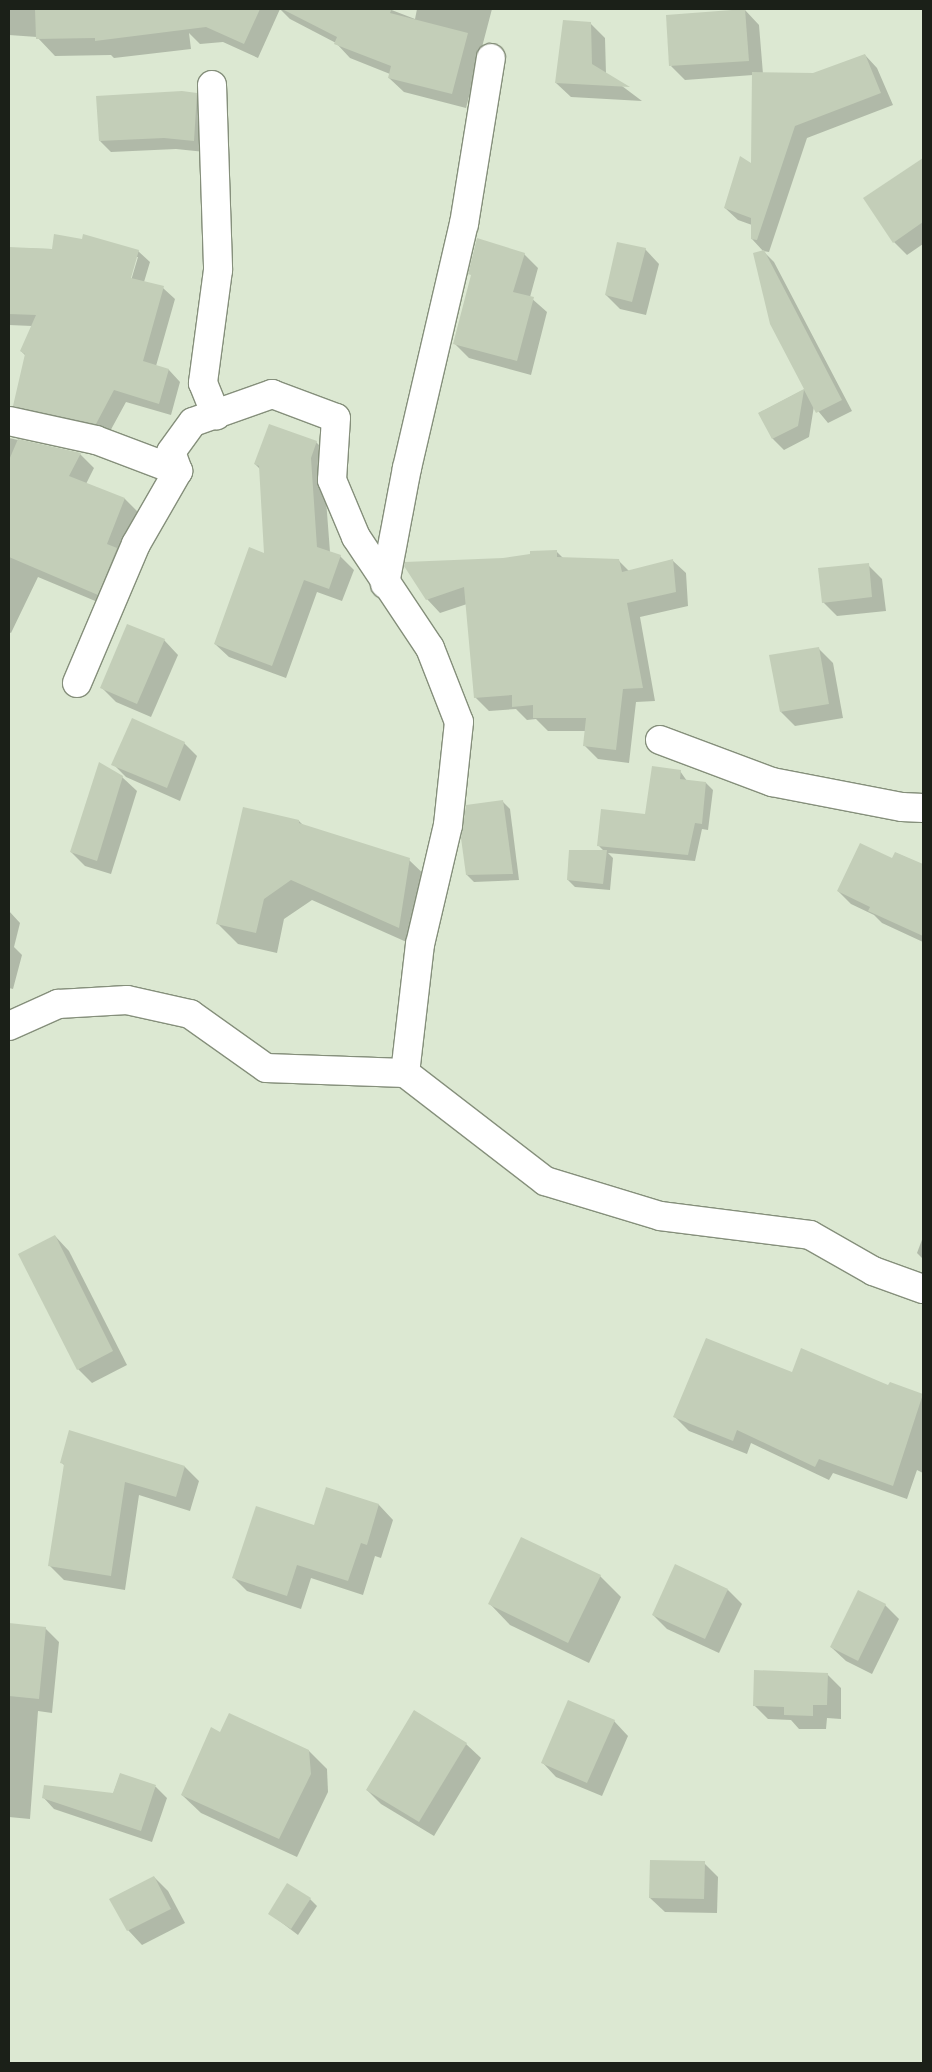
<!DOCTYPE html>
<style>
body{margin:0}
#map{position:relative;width:932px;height:2072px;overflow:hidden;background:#dce8d2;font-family:Lato,sans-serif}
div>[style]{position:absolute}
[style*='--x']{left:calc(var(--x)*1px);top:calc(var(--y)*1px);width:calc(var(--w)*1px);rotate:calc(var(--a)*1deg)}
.shadow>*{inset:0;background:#0003}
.building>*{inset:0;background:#c3ceb8}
.roads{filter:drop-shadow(1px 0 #858f7b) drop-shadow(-1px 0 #858f7b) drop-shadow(0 1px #858f7b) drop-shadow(0 -1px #858f7b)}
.street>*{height:28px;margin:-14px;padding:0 14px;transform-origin:14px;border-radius:14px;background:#fff}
span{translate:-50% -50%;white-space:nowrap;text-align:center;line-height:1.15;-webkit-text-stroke:4px #e9f5df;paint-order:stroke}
.frame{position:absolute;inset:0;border:10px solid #1b2018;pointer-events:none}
</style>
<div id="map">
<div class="shadow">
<div style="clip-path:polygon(9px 9px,187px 9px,188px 26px,196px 9px,389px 9px,415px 19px,417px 9px,492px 9px,466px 108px,404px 92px,389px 78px,390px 74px,350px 58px,336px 43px,290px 19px,280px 9px,258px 58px,223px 42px,200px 44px,189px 33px,191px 49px,114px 58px,111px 55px,55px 56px,37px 37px,9px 35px)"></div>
<div style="clip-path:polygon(745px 10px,759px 25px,763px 74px,814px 75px,865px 55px,877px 68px,893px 105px,807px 138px,769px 252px,763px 251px,752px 239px,752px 225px,738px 220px,725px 208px,753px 165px,753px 75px,685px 80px,671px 66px)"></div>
<div style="clip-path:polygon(590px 23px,605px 38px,606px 74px,642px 101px,571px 97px,556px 83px)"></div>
<div style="clip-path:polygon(196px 94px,207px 105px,205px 152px,176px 149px,111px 152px,100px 141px)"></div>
<div style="clip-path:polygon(923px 160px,923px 244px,907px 255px,894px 242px,865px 199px)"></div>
<div style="clip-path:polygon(evenodd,9px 248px,138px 251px,150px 262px,144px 282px,163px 288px,175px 299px,156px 366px,169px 370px,180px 382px,171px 415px,126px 402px,108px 435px,26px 417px,14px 405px,26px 356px,21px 351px,32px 326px,9px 325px,9px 248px,135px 257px,138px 257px,130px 284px,128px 283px,135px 257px)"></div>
<div style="clip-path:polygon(645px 249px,659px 264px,646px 315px,620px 309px,606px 295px)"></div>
<div style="clip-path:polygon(763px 251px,774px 262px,852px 411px,828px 423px,814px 406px,809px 437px,784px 450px,773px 439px,759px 413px,805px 389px)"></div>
<div style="clip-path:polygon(524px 254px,538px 268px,530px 297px,547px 312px,531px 375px,469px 358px,454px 343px)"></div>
<div style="clip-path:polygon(9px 438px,80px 454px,94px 468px,86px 484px,125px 499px,139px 513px,112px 608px,38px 577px,11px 633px,9px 632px)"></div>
<div style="clip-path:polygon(316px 442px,330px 456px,324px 473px,330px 552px,340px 556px,354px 570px,342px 601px,317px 592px,286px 678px,229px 657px,215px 644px,265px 554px,260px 469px,255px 464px)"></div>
<div style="clip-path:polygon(556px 551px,564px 559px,619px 561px,629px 571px,672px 560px,686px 573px,688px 606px,640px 617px,655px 701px,636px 702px,629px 763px,598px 759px,585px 746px,586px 731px,548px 731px,536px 719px,527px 720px,516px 709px,489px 711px,475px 697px,467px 604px,440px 613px,427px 599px,503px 560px)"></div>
<div style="clip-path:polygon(868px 565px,882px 579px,886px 611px,837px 616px,823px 602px)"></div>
<div style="clip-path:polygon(164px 640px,178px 655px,151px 717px,116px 702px,102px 688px)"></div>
<div style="clip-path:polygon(818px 648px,833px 663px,843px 718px,795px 726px,781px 712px)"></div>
<div style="clip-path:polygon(184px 743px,197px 756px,180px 801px,126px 777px,113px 764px)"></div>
<div style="clip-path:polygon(680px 771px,687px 781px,706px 783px,713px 790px,708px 830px,702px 829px,695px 861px,608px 853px,613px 858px,610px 890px,575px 887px,568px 880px,604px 851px,599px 846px,646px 815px)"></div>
<div style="clip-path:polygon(122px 777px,137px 791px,111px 874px,85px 866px,71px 852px)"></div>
<div style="clip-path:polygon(503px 802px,510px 809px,519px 880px,474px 882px,467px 875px)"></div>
<div style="clip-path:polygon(299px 821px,304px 826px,409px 860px,430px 880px,420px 948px,312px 900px,284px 919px,277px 953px,238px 944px,217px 923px)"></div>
<div style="clip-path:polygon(896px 853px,923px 865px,923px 942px,882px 923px,874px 915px,851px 904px,838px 891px,893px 860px)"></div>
<div style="clip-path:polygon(9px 911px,20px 923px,14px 947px,22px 955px,13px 989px,9px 988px)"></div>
<div style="clip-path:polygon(55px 1236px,69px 1251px,127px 1365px,92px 1383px,78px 1369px)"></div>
<div style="clip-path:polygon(923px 1237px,923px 1259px,917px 1253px)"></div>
<div style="clip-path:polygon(792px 1374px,889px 1387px,890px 1383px,923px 1395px,923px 1473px,917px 1470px,907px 1499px,833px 1473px,829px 1480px,751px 1443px,747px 1454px,689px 1431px,675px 1417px)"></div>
<div style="clip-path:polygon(61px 1462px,185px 1467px,199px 1481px,190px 1511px,139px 1495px,125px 1590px,64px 1580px,50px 1566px,65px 1466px)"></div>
<div style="clip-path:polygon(327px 1488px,379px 1505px,393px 1520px,381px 1558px,375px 1556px,363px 1595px,311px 1578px,301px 1609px,247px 1591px,233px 1577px,315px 1527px)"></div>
<div style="clip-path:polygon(600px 1576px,621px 1597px,589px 1663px,510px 1625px,490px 1604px)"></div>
<div style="clip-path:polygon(728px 1590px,742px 1604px,719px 1653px,667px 1629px,653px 1615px)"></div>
<div style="clip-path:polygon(885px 1605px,899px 1619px,872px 1674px,846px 1661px,831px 1647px)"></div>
<div style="clip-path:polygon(9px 1624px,45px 1628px,59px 1642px,52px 1713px,38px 1711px,30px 1819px,9px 1817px)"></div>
<div style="clip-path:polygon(827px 1674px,841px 1688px,841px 1719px,827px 1718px,826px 1729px,799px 1729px,791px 1720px,768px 1719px,754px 1705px)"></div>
<div style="clip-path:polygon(614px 1721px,628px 1736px,602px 1796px,556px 1777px,542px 1762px)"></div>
<div style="clip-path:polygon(221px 1734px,309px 1751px,327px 1769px,328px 1792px,297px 1857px,201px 1813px,182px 1795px)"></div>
<div style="clip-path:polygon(466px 1744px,481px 1758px,434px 1836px,381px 1804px,367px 1790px)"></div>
<div style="clip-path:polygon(120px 1775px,156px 1787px,167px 1798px,152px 1842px,54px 1809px,43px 1797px,113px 1794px)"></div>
<div style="clip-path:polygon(704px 1863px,718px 1877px,717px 1913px,665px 1912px,650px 1898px)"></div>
<div style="clip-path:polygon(154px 1877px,168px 1891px,185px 1923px,142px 1945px,128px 1930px)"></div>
<div style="clip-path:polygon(310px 1899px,317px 1906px,298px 1935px,269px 1913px)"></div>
</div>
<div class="building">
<div style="clip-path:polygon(35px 9px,260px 9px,244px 44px,206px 27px,95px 41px,95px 38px,36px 39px)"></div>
<div style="clip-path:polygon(282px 9px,392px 9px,390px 13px,468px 33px,452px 94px,388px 78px,391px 66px,334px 44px,337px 37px)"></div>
<div style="clip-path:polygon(745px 9px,749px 61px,669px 66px,666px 15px)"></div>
<div style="clip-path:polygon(563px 20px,591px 22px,592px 64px,630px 87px,555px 83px)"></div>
<div style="clip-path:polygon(865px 54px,881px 93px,795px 126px,757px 240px,751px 239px,751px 218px,724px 208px,740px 156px,751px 163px,752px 72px,813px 73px)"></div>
<div style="clip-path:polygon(182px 91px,197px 93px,194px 141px,164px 138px,99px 141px,96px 96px)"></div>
<div style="clip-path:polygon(923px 158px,923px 222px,893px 243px,863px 198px)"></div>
<div style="clip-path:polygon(54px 234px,82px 239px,83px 234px,139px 250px,131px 278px,164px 286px,143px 361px,169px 369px,159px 404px,114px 390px,96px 424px,13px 406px,25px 354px,20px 351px,36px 315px,9px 314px,9px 247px,52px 249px)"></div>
<div style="clip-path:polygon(477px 238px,525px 253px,513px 292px,534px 297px,517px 361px,453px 344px,471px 275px,468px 274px)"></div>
<div style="clip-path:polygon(617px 242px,646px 248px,632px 302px,605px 295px)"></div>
<div style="clip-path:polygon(764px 250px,842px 400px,816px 413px,804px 390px,798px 426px,772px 439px,758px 413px,804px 389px,770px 324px,753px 253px)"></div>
<div style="clip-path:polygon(269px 424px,317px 441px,311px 458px,317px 547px,341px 555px,329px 589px,304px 580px,272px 666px,214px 644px,249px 547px,264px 553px,259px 466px,254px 464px)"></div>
<div style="clip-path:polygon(18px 439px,81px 453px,69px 476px,125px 498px,107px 544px,117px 548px,98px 595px,9px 557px,9px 460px)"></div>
<div style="clip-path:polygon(557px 550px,557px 557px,619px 559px,622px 572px,673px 559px,676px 592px,627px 603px,643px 688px,623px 689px,616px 750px,583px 746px,586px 718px,533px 718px,533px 705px,512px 707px,512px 695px,474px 698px,464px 587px,426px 600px,404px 566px,405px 562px,503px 558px,530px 554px,530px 551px)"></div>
<div style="clip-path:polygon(869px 563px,872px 597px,822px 603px,818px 568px)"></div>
<div style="clip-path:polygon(127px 624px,165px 639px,137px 704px,100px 688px)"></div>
<div style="clip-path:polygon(819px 647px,829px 704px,780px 712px,769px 655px)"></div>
<div style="clip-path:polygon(132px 718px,185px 742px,167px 788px,111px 765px)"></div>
<div style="clip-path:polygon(99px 762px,123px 776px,97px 861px,70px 852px)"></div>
<div style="clip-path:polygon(652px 766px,681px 770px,680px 779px,706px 782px,702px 824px,695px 823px,688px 855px,597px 846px,601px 809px,645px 814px)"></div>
<div style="clip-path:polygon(503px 800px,513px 874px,466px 875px,461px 838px,466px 805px)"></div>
<div style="clip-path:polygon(243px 807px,299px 820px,299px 823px,410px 858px,399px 928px,291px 880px,264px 899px,256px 933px,216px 924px)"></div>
<div style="clip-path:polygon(860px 843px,892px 858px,895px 852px,923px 864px,923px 936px,868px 911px,870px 907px,837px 891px)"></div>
<div style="clip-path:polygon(569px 850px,607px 850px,603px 884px,567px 880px)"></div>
<div style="clip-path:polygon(55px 1235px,113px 1351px,77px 1370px,18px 1254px)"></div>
<div style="clip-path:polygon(706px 1338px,792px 1372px,801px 1348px,888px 1385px,890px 1382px,923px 1394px,893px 1486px,819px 1459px,815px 1467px,737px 1430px,733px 1441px,673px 1417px)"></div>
<div style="clip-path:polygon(69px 1430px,185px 1466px,176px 1497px,125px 1482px,111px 1576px,48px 1566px,64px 1464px,60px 1463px)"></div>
<div style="clip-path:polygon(326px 1487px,379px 1504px,367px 1545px,361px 1543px,348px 1581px,297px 1565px,287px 1596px,232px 1578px,256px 1506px,314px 1525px)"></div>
<div style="clip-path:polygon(521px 1537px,601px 1575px,568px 1643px,488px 1604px)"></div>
<div style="clip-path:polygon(675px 1564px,728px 1589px,705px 1639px,652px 1615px)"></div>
<div style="clip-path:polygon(858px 1590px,886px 1604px,858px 1661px,830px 1647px)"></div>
<div style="clip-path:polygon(9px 1623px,46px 1627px,39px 1699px,9px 1696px)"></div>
<div style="clip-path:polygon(754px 1670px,828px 1673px,827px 1705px,813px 1705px,813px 1716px,784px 1715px,784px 1707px,753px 1706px)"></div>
<div style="clip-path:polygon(568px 1700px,615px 1720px,587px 1783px,541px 1763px)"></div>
<div style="clip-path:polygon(414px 1710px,467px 1743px,419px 1822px,366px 1790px)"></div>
<div style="clip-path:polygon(229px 1713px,309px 1750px,311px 1774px,279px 1839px,181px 1795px,211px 1727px,220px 1732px)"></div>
<div style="clip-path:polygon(120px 1773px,156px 1785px,141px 1831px,42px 1798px,44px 1785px,113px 1793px)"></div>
<div style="clip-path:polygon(650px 1860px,705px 1861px,704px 1899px,649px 1898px)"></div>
<div style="clip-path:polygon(154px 1876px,171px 1909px,127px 1931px,109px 1899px)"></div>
<div style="clip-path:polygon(287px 1883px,311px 1898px,291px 1929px,268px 1914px)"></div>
</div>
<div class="roads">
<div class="street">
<div style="--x:212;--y:85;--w:185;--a:88.1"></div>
<div style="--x:218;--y:270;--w:114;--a:97.6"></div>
<div style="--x:203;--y:383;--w:35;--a:68"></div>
<div style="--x:9;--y:421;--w:89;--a:12.3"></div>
<div style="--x:96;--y:440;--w:88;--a:20.7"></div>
<div style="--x:385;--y:584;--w:118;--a:-79.3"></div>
<div style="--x:407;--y:468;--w:251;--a:-76.9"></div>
<div style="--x:464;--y:224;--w:168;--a:-80.8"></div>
<div style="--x:77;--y:683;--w:151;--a:-67"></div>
<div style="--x:136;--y:544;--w:84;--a:-60.1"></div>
<div style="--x:178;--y:471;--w:20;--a:-110"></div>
<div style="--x:171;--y:452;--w:37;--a:-54"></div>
<div style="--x:193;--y:422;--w:84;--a:-19.5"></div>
<div style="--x:272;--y:394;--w:68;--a:20.6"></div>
<div style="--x:336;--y:418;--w:62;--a:93.7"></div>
<div style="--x:332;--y:480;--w:62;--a:67.2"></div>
<div style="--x:356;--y:537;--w:133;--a:56.3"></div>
<div style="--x:430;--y:648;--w:79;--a:68.6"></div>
<div style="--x:459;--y:722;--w:104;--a:96.1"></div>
<div style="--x:448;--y:825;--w:122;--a:103.2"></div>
<div style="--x:420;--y:944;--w:130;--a:96.6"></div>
<div style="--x:660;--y:740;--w:120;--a:20.6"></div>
<div style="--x:772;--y:782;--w:132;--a:10.9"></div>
<div style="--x:902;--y:807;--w:21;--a:3"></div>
<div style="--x:9;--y:1026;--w:54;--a:-24.2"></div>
<div style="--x:58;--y:1004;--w:69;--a:-3.3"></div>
<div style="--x:127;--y:1000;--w:65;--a:12.5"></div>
<div style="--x:190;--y:1014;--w:93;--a:35.4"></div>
<div style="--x:266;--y:1068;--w:139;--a:2.1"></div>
<div style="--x:405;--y:1073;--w:177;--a:37.6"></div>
<div style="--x:545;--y:1181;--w:120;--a:16.9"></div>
<div style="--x:660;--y:1216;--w:151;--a:7.2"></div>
<div style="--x:810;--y:1235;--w:73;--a:29.7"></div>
<div style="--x:873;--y:1271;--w:53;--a:19.8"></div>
</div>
</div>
<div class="frame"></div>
</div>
